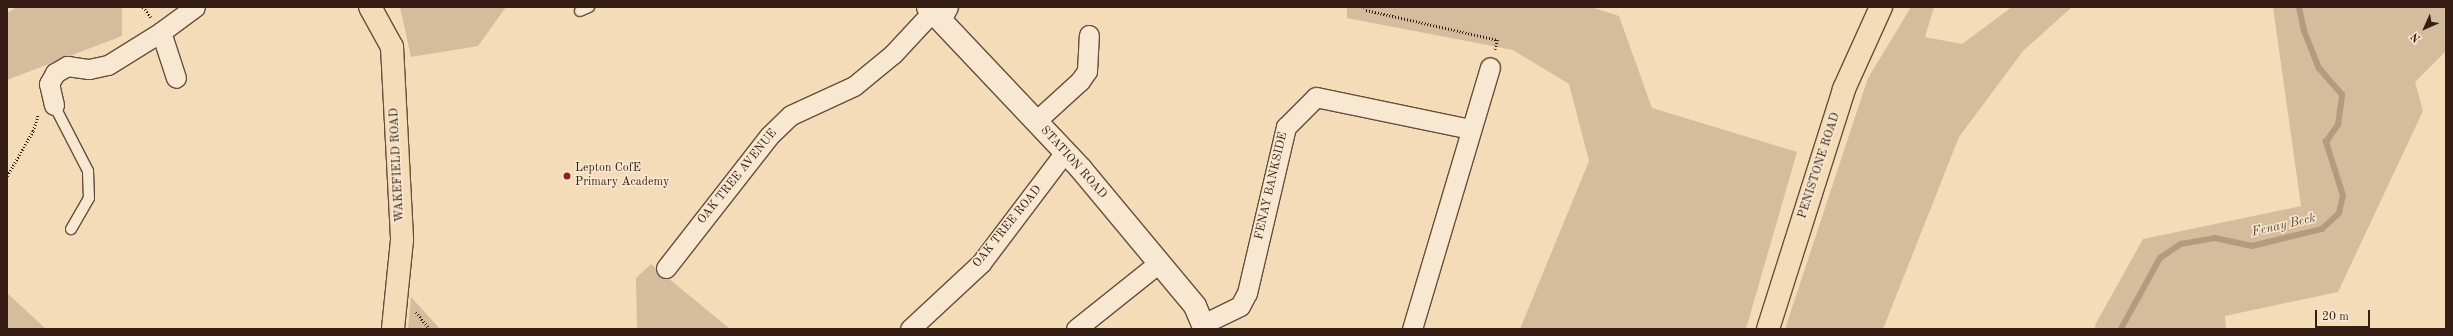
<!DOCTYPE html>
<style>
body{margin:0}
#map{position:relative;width:2453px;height:336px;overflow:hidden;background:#f5dcb8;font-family:"Old Standard TT",serif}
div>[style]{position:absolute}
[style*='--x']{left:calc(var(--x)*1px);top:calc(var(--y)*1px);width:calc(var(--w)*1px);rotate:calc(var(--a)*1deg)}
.green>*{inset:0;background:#d5bc9c}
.stream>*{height:5.5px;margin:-2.75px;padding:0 2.75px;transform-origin:2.75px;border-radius:2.75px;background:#b49b80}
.path>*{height:2.5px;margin-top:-1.25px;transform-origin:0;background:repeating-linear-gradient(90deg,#361e14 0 1px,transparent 0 3px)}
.roads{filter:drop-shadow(1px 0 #664e3d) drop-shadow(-1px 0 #664e3d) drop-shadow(0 1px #664e3d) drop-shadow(0 -1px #664e3d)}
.lane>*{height:10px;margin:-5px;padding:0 5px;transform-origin:5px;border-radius:5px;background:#f8e8d1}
.street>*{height:19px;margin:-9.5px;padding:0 9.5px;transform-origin:9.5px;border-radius:9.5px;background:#f8e8d1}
.secondary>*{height:22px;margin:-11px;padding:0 11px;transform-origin:11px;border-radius:11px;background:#f8e8d1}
.highway>*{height:22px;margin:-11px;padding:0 11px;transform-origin:11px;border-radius:11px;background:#f5dcb8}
.dots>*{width:11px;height:11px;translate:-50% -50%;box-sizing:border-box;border:2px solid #f8e8d1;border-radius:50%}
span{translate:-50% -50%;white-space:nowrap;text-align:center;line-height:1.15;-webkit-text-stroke:3px #f8e8d1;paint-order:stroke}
.street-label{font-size:12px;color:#361e14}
.poi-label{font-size:12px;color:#361e14}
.left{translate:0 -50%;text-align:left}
.water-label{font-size:13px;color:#624a3a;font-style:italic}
.frame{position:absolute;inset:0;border:8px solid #361e14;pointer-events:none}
.north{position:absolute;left:2405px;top:8px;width:40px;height:40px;-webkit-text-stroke:3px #f8e8d1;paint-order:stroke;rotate:225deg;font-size:11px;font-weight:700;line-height:16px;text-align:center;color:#361e14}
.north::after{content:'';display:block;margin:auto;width:14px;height:18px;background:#361e14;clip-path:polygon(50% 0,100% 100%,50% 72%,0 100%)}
.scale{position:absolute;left:2315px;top:310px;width:55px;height:18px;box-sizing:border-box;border:2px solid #361e14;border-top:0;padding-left:5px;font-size:12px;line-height:14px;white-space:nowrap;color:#361e14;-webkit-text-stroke:3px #f8e8d1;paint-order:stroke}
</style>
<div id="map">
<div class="green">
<div style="clip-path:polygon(17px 7px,122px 7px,122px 36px,7px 80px,7px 13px)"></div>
<div style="clip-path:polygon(400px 7px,506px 7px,478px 46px,411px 57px)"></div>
<div style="clip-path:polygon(1347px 7px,1591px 7px,1619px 16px,1652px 108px,1797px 152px,1746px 329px,1520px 329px,1589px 161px,1569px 84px,1513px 50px,1347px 18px)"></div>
<div style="clip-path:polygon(1911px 7px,1934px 7px,1925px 37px,1962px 44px,2012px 7px,2072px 7px,2023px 51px,1959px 137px,1883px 329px,1785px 329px,1868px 78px)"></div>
<div style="clip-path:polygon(2273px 7px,2446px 7px,2446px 51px,2415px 82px,2423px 111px,2338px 292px,2225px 316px,2226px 329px,2096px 329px,2095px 325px,2143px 239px,2301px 206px)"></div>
<div style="clip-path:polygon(651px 264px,730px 329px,637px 329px,636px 278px)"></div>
<div style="clip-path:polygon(7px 293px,46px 329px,7px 329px)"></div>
<div style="clip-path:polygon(411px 297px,440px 329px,408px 329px)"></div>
</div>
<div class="stream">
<div style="--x:2121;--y:329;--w:81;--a:-61.2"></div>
<div style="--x:2160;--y:258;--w:25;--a:-34"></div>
<div style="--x:2181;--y:244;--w:35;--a:-10"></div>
<div style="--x:2215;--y:238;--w:38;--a:12"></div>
<div style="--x:2252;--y:246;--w:72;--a:-13.7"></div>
<div style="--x:2322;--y:229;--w:23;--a:-43"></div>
<div style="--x:2339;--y:213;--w:17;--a:-77"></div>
<div style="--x:2343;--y:196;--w:57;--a:-107.5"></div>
<div style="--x:2326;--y:142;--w:21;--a:-55"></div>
<div style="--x:2338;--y:125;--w:30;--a:-82"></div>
<div style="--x:2342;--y:95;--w:35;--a:-131"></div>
<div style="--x:2319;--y:69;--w:41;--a:-111.5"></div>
<div style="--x:2304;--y:31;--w:25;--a:-102"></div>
</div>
<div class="path">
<div style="--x:143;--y:7;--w:13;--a:51"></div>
<div style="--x:1365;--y:7;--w:3;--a:72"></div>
<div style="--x:1366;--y:10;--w:135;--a:12.8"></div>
<div style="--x:1498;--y:40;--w:10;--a:107"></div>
<div style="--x:7;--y:176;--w:52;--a:-60"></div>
<div style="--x:33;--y:131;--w:17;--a:-73"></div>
<div style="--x:416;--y:312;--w:22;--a:51"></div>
</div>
<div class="roads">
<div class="lane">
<div style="--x:580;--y:11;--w:10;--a:-24"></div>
<div style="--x:54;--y:105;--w:74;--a:62.7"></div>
<div style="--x:88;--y:171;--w:27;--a:88"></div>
<div style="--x:89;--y:198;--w:36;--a:120"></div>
</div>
<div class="street">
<div style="--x:941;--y:20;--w:15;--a:-62"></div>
<div style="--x:161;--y:32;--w:48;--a:71.9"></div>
<div style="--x:54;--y:105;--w:22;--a:-103"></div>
<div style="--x:49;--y:84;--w:13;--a:-61"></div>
<div style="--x:55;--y:73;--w:14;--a:-30"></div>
<div style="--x:67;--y:66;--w:22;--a:8"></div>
<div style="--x:89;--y:69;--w:19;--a:-12"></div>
<div style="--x:108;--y:65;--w:62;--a:-31.9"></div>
<div style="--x:161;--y:32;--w:42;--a:-36.3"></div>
<div style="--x:1036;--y:121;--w:59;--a:-42.3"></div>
<div style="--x:1080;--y:81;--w:12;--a:-55"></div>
<div style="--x:1087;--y:71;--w:36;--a:-87"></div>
<div style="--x:666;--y:268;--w:167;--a:-52"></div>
<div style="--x:769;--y:136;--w:30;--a:-44"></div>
<div style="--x:791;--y:115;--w:69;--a:-24.7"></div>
<div style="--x:854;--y:86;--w:50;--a:-39.4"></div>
<div style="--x:893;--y:54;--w:59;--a:-47.1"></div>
<div style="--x:1203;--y:324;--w:41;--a:-25.9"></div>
<div style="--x:1240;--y:306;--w:15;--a:-62"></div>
<div style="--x:1247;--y:293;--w:171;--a:-76.8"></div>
<div style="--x:1286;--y:127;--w:42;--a:-45"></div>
<div style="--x:1316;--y:97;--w:158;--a:11.7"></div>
<div style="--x:910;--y:329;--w:97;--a:-42.9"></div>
<div style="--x:981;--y:263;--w:139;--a:-52.9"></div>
<div style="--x:1076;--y:329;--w:107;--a:-38.6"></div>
<div style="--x:1412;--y:329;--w:273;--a:-73.4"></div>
</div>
<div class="secondary">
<div style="--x:928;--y:7;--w:223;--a:46.6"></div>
<div style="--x:1081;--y:169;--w:178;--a:50.2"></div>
<div style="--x:1195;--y:306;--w:25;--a:67"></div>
</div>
<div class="highway">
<div style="--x:370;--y:7;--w:46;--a:61.2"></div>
<div style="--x:392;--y:47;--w:193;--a:87"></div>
<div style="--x:402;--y:240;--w:89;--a:95.8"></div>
<div style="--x:1768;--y:329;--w:252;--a:-72.4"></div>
<div style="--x:1844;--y:89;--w:90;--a:-65.7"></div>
</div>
</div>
<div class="dots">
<div style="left:567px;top:176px;background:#8f2418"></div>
</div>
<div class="street-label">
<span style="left:1073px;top:163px;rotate:48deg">STATION ROAD</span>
<span style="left:398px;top:165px;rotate:-93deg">WAKEFIELD ROAD</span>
<span style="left:1820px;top:166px;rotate:-72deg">PENISTONE ROAD</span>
<span style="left:738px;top:177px;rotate:-51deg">OAK TREE AVENUE</span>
<span style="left:1272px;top:186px;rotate:-77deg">FENAY BANKSIDE</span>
<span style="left:1008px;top:227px;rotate:-51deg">OAK TREE ROAD</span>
</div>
<div class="poi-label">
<span class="left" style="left:575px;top:176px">Lepton CofE<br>Primary Academy</span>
</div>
<div class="water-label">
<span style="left:2284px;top:226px;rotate:-13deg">Fenay Beck</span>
</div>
<div class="frame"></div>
<div class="north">N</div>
<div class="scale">20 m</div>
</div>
